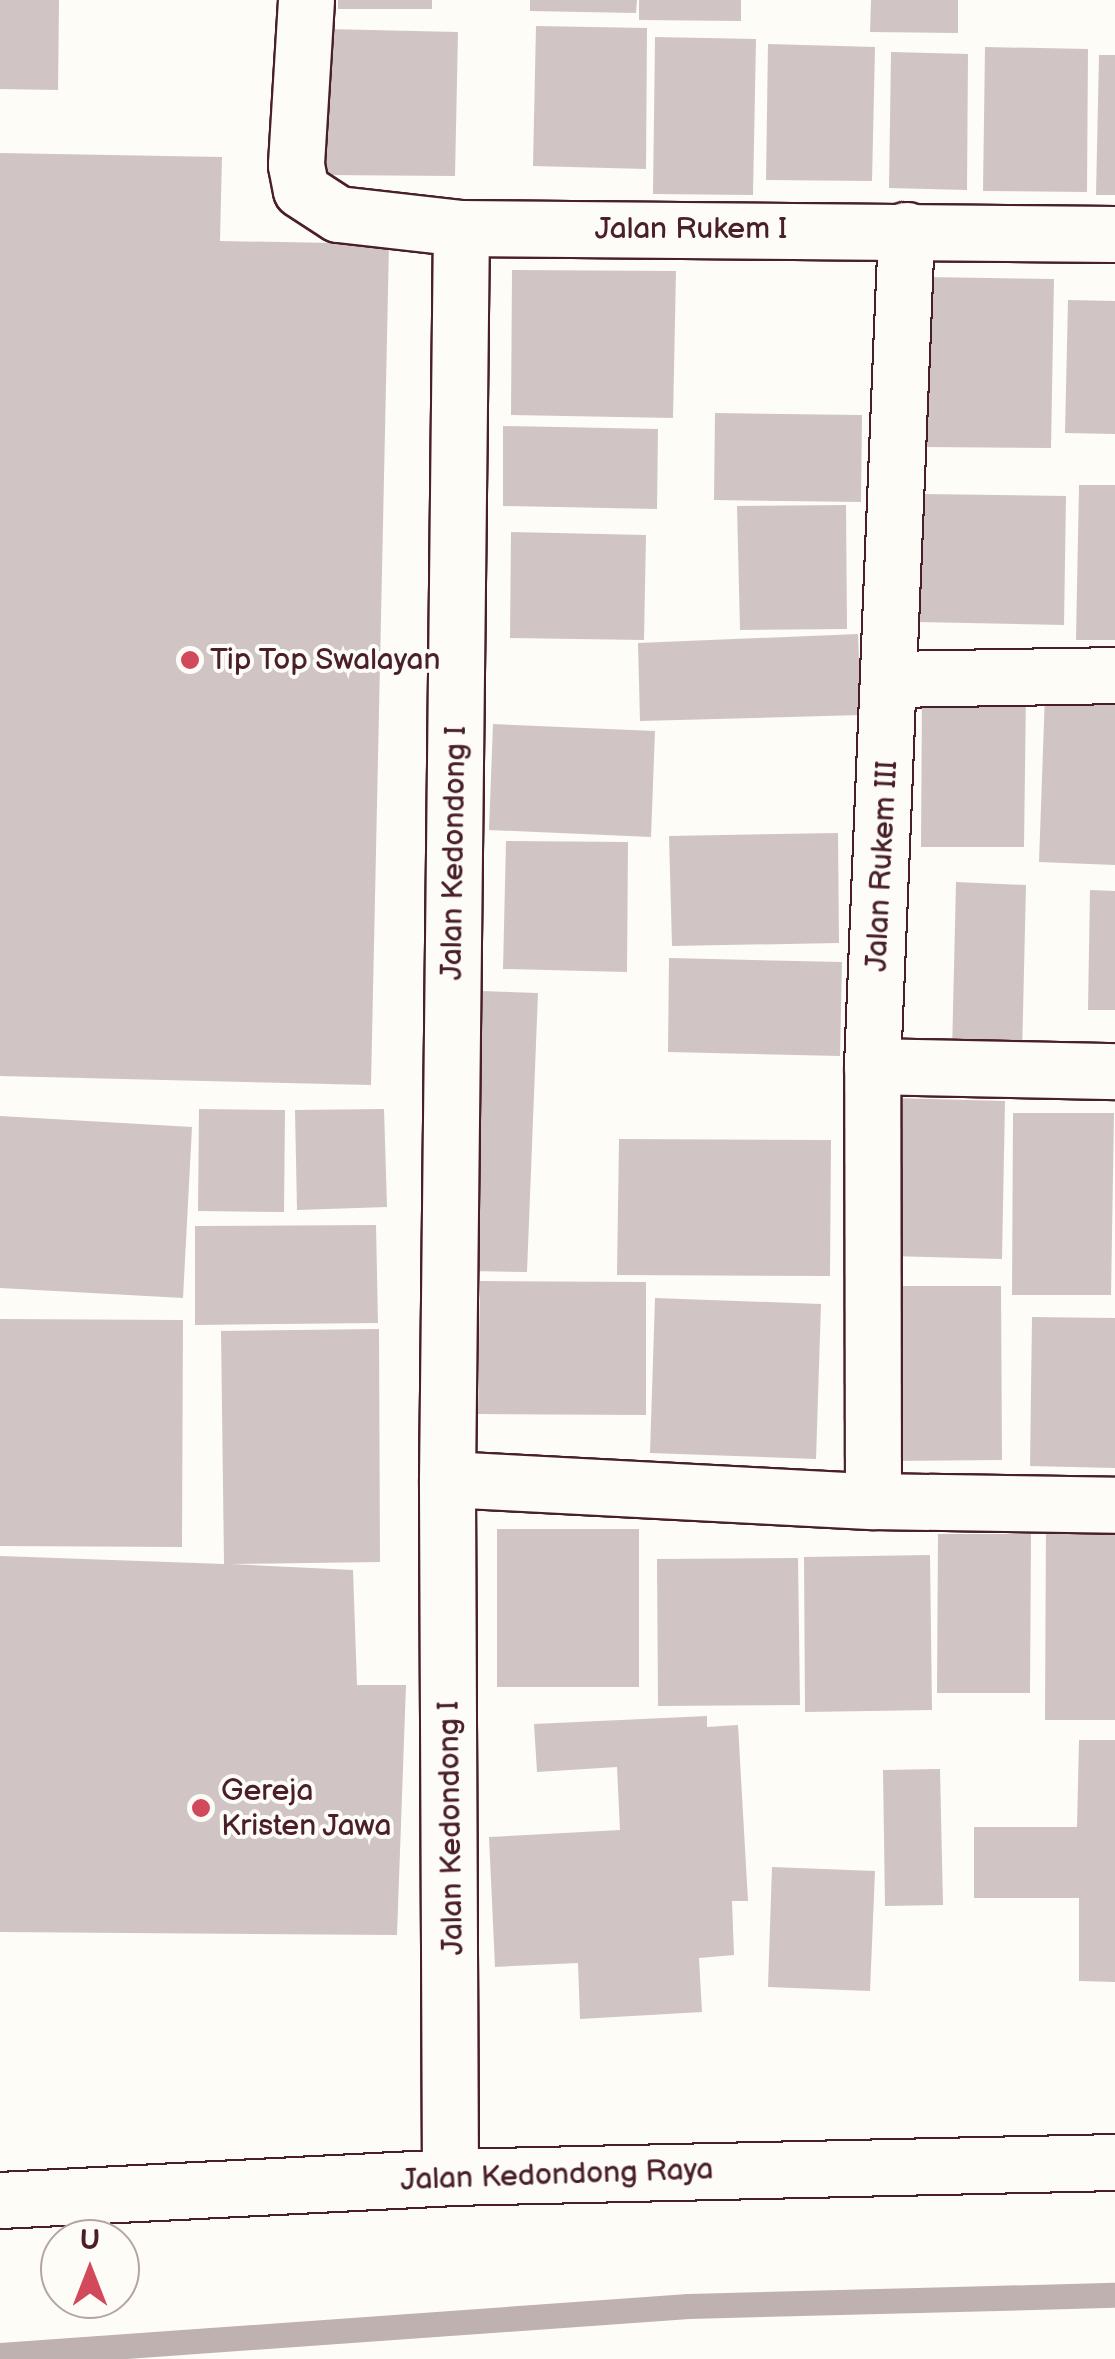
<!DOCTYPE html>
<style>
body{margin:0}
#map{position:relative;width:1115px;height:2359px;overflow:hidden;background:#fdfcf7;font-family:"Balsamiq Sans",sans-serif}
div>[style]{position:absolute}
[style*='--x']{left:calc(var(--x)*1px);top:calc(var(--y)*1px);width:calc(var(--w)*1px);rotate:calc(var(--a)*1deg)}
.stream>*{height:25px;margin:-12.5px;padding:0 12.5px;transform-origin:12.5px;border-radius:12.5px;background:#c0b1b1}
.building>*{inset:0;background:#d0c5c4}
.roads{filter:drop-shadow(2px 0 #4a1f2b) drop-shadow(-2px 0 #4a1f2b) drop-shadow(0 2px #4a1f2b) drop-shadow(0 -2px #4a1f2b)}
.minor>*{height:55px;margin:-27.5px;padding:0 27.5px;transform-origin:27.5px;border-radius:27.5px;background:#fdfcf7}
.tertiary>*{height:55px;margin:-27.5px;padding:0 27.5px;transform-origin:27.5px;border-radius:27.5px;background:#fdfcf7}
.dots>*{width:28px;height:28px;translate:-50% -50%;box-sizing:border-box;border:5px solid #fdfcf7;border-radius:50%}
span{translate:-50% -50%;white-space:nowrap;text-align:center;line-height:1.15;-webkit-text-stroke:8px #fdfcf7;paint-order:stroke}
.street-label{font-size:30px;color:#4a1f2b}
.poi-label{font-size:30px;color:#4a1f2b}
.left{translate:0 -50%;text-align:left}
.north{position:absolute;left:40px;top:2219px;width:100px;height:100px;box-sizing:border-box;background:#fdfcf7;border:2px solid #b5a4a5;border-radius:50%;rotate:0deg;font-size:28px;font-weight:700;line-height:40px;text-align:center;color:#4a1f2b}
.north::after{content:'';display:block;margin:auto;width:35px;height:45px;background:#d1495b;clip-path:polygon(50% 0,100% 100%,50% 72%,0 100%)}
</style>
<div id="map">
<div class="stream">
<div style="--x:0;--y:2355;--w:690;--a:-4.07"></div>
<div style="--x:688;--y:2306;--w:427;--a:-1.5"></div>
</div>
<div class="building">
<div style="clip-path:polygon(0 0,59px 0,58px 90px,0 89px)"></div>
<div style="clip-path:polygon(338px 0,432px 0,432px 9px,338px 9px)"></div>
<div style="clip-path:polygon(530px 0,637px 0,636px 13px,530px 11px)"></div>
<div style="clip-path:polygon(639px 0,741px 0,741px 21px,639px 20px)"></div>
<div style="clip-path:polygon(871px 0,958px 0,958px 33px,870px 32px)"></div>
<div style="clip-path:polygon(536px 26px,647px 28px,646px 169px,533px 166px)"></div>
<div style="clip-path:polygon(326px 29px,458px 32px,455px 176px,323px 175px)"></div>
<div style="clip-path:polygon(655px 37px,756px 39px,753px 195px,653px 194px)"></div>
<div style="clip-path:polygon(768px 44px,875px 47px,872px 181px,766px 180px)"></div>
<div style="clip-path:polygon(985px 47px,1088px 49px,1087px 192px,983px 191px)"></div>
<div style="clip-path:polygon(891px 52px,968px 54px,967px 190px,889px 188px)"></div>
<div style="clip-path:polygon(1099px 55px,1115px 55px,1115px 195px,1096px 195px)"></div>
<div style="clip-path:polygon(0 153px,222px 157px,220px 241px,389px 244px,371px 1085px,0 1076px)"></div>
<div style="clip-path:polygon(512px 270px,676px 271px,673px 418px,511px 415px)"></div>
<div style="clip-path:polygon(926px 277px,1054px 279px,1051px 448px,924px 447px)"></div>
<div style="clip-path:polygon(1068px 300px,1115px 301px,1115px 434px,1065px 433px)"></div>
<div style="clip-path:polygon(715px 413px,862px 415px,861px 502px,714px 500px)"></div>
<div style="clip-path:polygon(503px 426px,658px 429px,657px 509px,503px 506px)"></div>
<div style="clip-path:polygon(1079px 485px,1115px 485px,1115px 640px,1076px 640px)"></div>
<div style="clip-path:polygon(921px 494px,1066px 496px,1064px 625px,918px 622px)"></div>
<div style="clip-path:polygon(846px 505px,847px 629px,740px 630px,737px 506px)"></div>
<div style="clip-path:polygon(511px 532px,646px 535px,644px 640px,510px 638px)"></div>
<div style="clip-path:polygon(858px 634px,861px 715px,640px 721px,638px 643px)"></div>
<div style="clip-path:polygon(922px 691px,1026px 691px,1024px 847px,921px 847px)"></div>
<div style="clip-path:polygon(1045px 694px,1115px 696px,1115px 865px,1039px 862px)"></div>
<div style="clip-path:polygon(493px 724px,655px 731px,651px 837px,489px 830px)"></div>
<div style="clip-path:polygon(838px 833px,839px 943px,672px 946px,669px 836px)"></div>
<div style="clip-path:polygon(506px 841px,628px 842px,627px 972px,503px 969px)"></div>
<div style="clip-path:polygon(956px 882px,1026px 885px,1022px 1056px,952px 1053px)"></div>
<div style="clip-path:polygon(1090px 890px,1115px 891px,1115px 1010px,1088px 1010px)"></div>
<div style="clip-path:polygon(669px 958px,842px 962px,840px 1056px,668px 1052px)"></div>
<div style="clip-path:polygon(481px 991px,538px 993px,527px 1272px,470px 1271px)"></div>
<div style="clip-path:polygon(892px 1098px,1005px 1101px,1002px 1259px,889px 1256px)"></div>
<div style="clip-path:polygon(199px 1109px,285px 1110px,284px 1212px,198px 1211px)"></div>
<div style="clip-path:polygon(384px 1109px,387px 1207px,297px 1210px,295px 1110px)"></div>
<div style="clip-path:polygon(1013px 1113px,1114px 1113px,1111px 1295px,1012px 1295px)"></div>
<div style="clip-path:polygon(0 1116px,192px 1127px,183px 1298px,0 1288px)"></div>
<div style="clip-path:polygon(619px 1139px,831px 1140px,830px 1276px,617px 1275px)"></div>
<div style="clip-path:polygon(376px 1225px,378px 1323px,195px 1325px,195px 1226px)"></div>
<div style="clip-path:polygon(480px 1281px,646px 1282px,646px 1415px,478px 1414px)"></div>
<div style="clip-path:polygon(887px 1286px,1001px 1286px,1002px 1460px,888px 1461px)"></div>
<div style="clip-path:polygon(655px 1298px,821px 1304px,816px 1459px,650px 1453px)"></div>
<div style="clip-path:polygon(1032px 1317px,1115px 1318px,1115px 1468px,1030px 1466px)"></div>
<div style="clip-path:polygon(0 1319px,183px 1320px,182px 1547px,0 1546px)"></div>
<div style="clip-path:polygon(379px 1329px,380px 1562px,230px 1564px,353px 1570px,357px 1685px,406px 1685px,397px 1935px,0 1932px,0 1556px,224px 1564px,221px 1331px)"></div>
<div style="clip-path:polygon(1046px 1521px,1115px 1522px,1115px 1720px,1045px 1720px)"></div>
<div style="clip-path:polygon(497px 1529px,639px 1529px,639px 1687px,497px 1687px)"></div>
<div style="clip-path:polygon(938px 1534px,1031px 1534px,1030px 1693px,937px 1693px)"></div>
<div style="clip-path:polygon(930px 1555px,932px 1710px,805px 1712px,804px 1557px)"></div>
<div style="clip-path:polygon(798px 1558px,800px 1705px,658px 1706px,657px 1559px)"></div>
<div style="clip-path:polygon(707px 1716px,707px 1727px,738px 1725px,748px 1901px,732px 1901px,734px 1955px,699px 1958px,702px 2012px,580px 2019px,578px 1963px,495px 1967px,489px 1837px,620px 1830px,617px 1767px,537px 1772px,534px 1724px)"></div>
<div style="clip-path:polygon(1079px 1740px,1115px 1740px,1115px 1982px,1079px 1981px,1079px 1898px,974px 1898px,974px 1827px,1077px 1827px)"></div>
<div style="clip-path:polygon(940px 1769px,943px 1905px,885px 1906px,883px 1770px)"></div>
<div style="clip-path:polygon(772px 1867px,875px 1871px,870px 1991px,768px 1987px)"></div>
</div>
<div class="roads">
<div class="minor">
<div style="--x:306;--y:0;--w:165;--a:93.5"></div>
<div style="--x:296;--y:165;--w:25;--a:79"></div>
<div style="--x:301;--y:190;--w:44;--a:33"></div>
<div style="--x:338;--y:214;--w:124;--a:6.5"></div>
<div style="--x:461;--y:228;--w:654;--a:0.53"></div>
<div style="--x:891;--y:679;--w:224;--a:-1"></div>
<div style="--x:872;--y:1066;--w:243;--a:1.2"></div>
<div style="--x:447;--y:1479;--w:427;--a:3"></div>
<div style="--x:873;--y:1501;--w:242;--a:0.9"></div>
<div style="--x:873;--y:1501;--w:435;--a:-90.1"></div>
<div style="--x:872;--y:1066;--w:837;--a:-87.67"></div>
<div style="--x:450;--y:2177;--w:698;--a:-90.25"></div>
<div style="--x:447;--y:1479;--w:1251;--a:-89.36"></div>
</div>
<div class="tertiary">
<div style="--x:0;--y:2200;--w:451;--a:-2.9"></div>
<div style="--x:450;--y:2177;--w:665;--a:-1.29"></div>
</div>
</div>
<div class="dots">
<div style="left:190px;top:660px;background:#d1495b"></div>
<div style="left:201px;top:1808px;background:#d1495b"></div>
</div>
<div class="street-label">
<span style="left:691px;top:229px">Jalan Rukem I</span>
<span style="left:454px;top:853px;rotate:-89deg">Jalan Kedondong I</span>
<span style="left:882px;top:866px;rotate:-87deg">Jalan Rukem III</span>
<span style="left:451px;top:1828px;rotate:-91deg">Jalan Kedondong I</span>
<span style="left:557px;top:2175px;rotate:-2deg">Jalan Kedondong Raya</span>
</div>
<div class="poi-label">
<span class="left" style="left:210px;top:660px">Tip Top Swalayan</span>
<span class="left" style="left:221px;top:1808px">Gereja<br>Kristen Jawa</span>
</div>
<div class="north">U</div>
</div>
